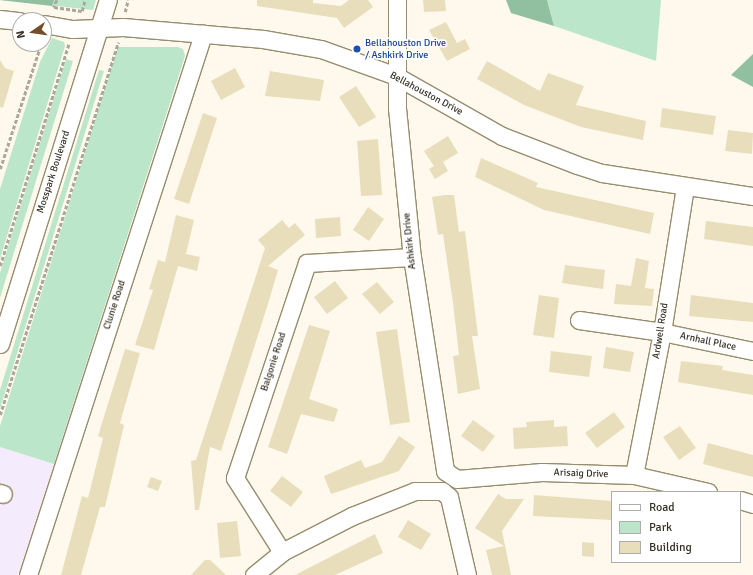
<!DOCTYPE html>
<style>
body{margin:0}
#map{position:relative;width:753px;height:575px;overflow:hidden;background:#fef9ec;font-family:Signika,sans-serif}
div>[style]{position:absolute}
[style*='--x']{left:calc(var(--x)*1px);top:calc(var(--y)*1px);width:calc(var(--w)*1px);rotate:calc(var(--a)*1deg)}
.commercial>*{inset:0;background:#f4ebfc}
.green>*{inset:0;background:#bce6c9}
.forest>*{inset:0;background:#90c0a0}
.building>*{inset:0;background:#e9debc}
.path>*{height:2.5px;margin-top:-1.25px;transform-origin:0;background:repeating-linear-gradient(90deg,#aba79a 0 4px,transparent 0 6px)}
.roads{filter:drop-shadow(1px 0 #978d6d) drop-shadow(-1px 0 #978d6d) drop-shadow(0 1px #978d6d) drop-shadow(0 -1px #978d6d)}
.minor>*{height:17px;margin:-8.5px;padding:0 8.5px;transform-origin:8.5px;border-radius:8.5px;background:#fff}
.dots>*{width:11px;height:11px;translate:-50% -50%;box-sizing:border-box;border:2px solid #fff;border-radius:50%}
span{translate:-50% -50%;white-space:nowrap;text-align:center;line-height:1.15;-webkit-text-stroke:3.5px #fff;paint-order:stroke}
.transit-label{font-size:10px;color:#164399}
.left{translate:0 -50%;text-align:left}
.street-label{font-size:10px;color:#353124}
.legend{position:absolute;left:611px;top:491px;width:130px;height:72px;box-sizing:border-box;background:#fff;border:1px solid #aeada7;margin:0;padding:5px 7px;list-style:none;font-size:12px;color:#353124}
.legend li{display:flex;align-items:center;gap:8px;height:20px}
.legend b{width:20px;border:1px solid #aeada7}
.north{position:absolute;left:12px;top:12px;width:40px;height:40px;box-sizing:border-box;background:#fff;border:1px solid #aeada7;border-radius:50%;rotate:257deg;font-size:11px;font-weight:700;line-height:16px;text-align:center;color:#353124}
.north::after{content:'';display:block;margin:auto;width:14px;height:18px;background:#734e29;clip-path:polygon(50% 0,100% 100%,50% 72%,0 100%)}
</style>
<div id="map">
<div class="commercial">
<div style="clip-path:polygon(0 447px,54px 464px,18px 575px,0 575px)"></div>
</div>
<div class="green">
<div style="clip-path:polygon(0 0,96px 0,93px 10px)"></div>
<div style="clip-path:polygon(547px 0,661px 0,656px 61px,554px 26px)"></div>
<div style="clip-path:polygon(52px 38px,64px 42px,65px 46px,0 259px,0 189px,40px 62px)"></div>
<div style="clip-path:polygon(118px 47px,178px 47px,183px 49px,185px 56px,54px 464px,0 447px,0 426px)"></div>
<div style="clip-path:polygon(66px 59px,73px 61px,0 298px,0 273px)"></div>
<div style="clip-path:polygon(99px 70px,104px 71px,0 409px,0 390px)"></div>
</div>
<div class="forest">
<div style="clip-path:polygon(0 0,54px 0,52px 6px)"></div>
<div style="clip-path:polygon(506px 0,547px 0,554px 26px,511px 13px)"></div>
<div style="clip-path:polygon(753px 54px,753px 87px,731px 75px)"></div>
</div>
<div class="building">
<div style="clip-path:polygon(257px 0,313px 0,313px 3px,341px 6px,349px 0,368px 0,373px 7px,344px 28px,337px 18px,257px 6px)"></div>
<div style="clip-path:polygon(423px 0,445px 0,446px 11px,424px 12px)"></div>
<div style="clip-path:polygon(446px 22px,457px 43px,465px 39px,470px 49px,447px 61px,429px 30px)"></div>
<div style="clip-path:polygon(0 60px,5px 68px,14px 71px,3px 108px,0 107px)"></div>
<div style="clip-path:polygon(487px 61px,540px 91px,548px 73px,584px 86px,576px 105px,646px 121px,643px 140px,581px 127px,524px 105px,477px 79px)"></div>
<div style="clip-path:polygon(235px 68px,245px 87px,221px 100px,211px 81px)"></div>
<div style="clip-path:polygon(270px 71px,324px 80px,320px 101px,265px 96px)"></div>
<div style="clip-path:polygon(356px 86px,376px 117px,359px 127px,339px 97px)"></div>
<div style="clip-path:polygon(662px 108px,716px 116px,713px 135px,660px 127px)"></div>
<div style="clip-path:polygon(203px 113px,217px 118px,189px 204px,174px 199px)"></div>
<div style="clip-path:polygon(728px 130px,753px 133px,752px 154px,725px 151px)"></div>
<div style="clip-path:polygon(448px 136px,458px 153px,443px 162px,448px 171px,435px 179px,429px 169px,434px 166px,424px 151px)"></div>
<div style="clip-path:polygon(378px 139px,382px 195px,361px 196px,357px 141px)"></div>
<div style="clip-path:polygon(481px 158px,538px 183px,536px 187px,654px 213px,650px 234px,544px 210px,475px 177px)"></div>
<div style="clip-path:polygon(445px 195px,454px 195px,459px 232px,465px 231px,478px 336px,472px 336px,480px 389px,458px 394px,453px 356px,459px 355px,453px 303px,443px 234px,438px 235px,432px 197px)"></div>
<div style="clip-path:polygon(368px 207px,384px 219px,369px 241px,353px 230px)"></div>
<div style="clip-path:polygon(176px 215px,194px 220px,186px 254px,200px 257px,197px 271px,178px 266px,154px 350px,135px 345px,153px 290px,149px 289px,158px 260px,165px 262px)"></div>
<div style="clip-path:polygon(340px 217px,341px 236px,316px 238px,315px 219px)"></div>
<div style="clip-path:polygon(282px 220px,289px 228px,295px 223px,305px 235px,268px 266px,278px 270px,268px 304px,221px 451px,210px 447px,199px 510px,195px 510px,191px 461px,196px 460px,265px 248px,258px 240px)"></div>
<div style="clip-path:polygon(706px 221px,753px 227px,753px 246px,704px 239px)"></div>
<div style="clip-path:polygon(636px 258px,649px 261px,645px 288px,654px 289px,652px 306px,614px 304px,616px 284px,631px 286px)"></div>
<div style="clip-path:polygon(565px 265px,605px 270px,603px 289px,562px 283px)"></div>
<div style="clip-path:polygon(335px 281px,348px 298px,327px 314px,314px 297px)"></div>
<div style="clip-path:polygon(377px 282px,394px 302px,380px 314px,362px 294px)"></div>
<div style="clip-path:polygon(539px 295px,559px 298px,554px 338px,533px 335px)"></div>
<div style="clip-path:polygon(691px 295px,753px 303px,753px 322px,689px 316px)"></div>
<div style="clip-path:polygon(309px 325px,330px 331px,309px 399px,338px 409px,334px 422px,301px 414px,287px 454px,268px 447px)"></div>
<div style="clip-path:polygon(397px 329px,410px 422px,390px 425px,376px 332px)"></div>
<div style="clip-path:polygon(606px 347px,634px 352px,630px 372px,603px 368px)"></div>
<div style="clip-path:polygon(125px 349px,140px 353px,120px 423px,124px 425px,105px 507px,100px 507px,81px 575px,61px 575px,82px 496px,88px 498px,103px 438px,98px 436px)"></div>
<div style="clip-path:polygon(551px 351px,592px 356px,589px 377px,549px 372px)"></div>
<div style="clip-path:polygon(681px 361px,723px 366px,722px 370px,753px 375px,753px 395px,678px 382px)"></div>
<div style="clip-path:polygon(614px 412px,625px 427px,597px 448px,585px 433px)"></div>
<div style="clip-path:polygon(473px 420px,495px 436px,483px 452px,461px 436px)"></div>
<div style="clip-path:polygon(554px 420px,554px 427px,567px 426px,568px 446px,514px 449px,513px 428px,527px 427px,526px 422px)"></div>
<div style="clip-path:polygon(680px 426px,696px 448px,679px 460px,663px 437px)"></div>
<div style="clip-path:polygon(399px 436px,415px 447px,399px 471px,331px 494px,324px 476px,361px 460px,365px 468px,382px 462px)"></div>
<div style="clip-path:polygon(708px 443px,753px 455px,753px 477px,703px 464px)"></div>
<div style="clip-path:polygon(282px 476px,303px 492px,291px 507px,270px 491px)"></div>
<div style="clip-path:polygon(151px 477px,162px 481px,158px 491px,147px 487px)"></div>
<div style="clip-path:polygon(498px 494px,506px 499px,524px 499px,502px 531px,511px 575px,492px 575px,486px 550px,504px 546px,475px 528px)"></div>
<div style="clip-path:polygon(534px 495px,612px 501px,612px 520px,533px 516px)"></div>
<div style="clip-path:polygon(408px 520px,431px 534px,421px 550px,398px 537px)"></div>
<div style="clip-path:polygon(237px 521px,241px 556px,220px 558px,217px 523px)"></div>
<div style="clip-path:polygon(375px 534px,383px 553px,335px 575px,295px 575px)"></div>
<div style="clip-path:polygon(582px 542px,594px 543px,594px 557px,582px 556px)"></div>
<div style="clip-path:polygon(205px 560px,210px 560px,226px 575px,191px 575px)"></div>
</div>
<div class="path">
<div style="--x:57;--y:0;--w:8;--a:113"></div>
<div style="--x:54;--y:7;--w:28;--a:8"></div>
<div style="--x:82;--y:11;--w:11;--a:-75"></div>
<div style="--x:125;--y:12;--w:12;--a:-76"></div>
<div style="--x:0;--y:169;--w:132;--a:-71.8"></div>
<div style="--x:0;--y:266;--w:233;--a:-72.8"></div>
<div style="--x:0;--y:415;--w:391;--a:-72.4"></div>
</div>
<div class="roads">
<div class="minor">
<div style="--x:397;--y:0;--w:108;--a:90"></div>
<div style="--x:397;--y:108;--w:150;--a:84.3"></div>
<div style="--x:412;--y:257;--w:217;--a:81.2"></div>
<div style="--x:445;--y:471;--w:14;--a:34"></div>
<div style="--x:457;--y:479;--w:85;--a:-4.7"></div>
<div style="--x:542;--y:472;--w:92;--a:1.9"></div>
<div style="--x:634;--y:475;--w:76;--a:12.9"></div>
<div style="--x:0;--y:19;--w:20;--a:6"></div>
<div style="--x:44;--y:24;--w:29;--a:10"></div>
<div style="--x:73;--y:29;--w:50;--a:-2.3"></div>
<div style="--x:123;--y:27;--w:141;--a:4.9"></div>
<div style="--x:263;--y:39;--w:59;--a:9.8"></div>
<div style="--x:321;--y:49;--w:80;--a:19.8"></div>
<div style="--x:396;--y:76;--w:122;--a:29.5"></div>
<div style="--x:502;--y:136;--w:80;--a:21.1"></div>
<div style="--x:577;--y:165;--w:26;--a:18"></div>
<div style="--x:602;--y:173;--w:153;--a:8.7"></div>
<div style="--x:579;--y:320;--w:84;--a:8.2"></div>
<div style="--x:662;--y:332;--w:93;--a:11.8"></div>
<div style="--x:0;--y:344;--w:361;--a:-72.6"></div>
<div style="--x:634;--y:475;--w:146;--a:-78.9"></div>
<div style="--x:662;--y:332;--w:147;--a:-81"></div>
<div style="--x:442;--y:491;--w:9;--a:41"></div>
<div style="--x:449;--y:497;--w:80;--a:77"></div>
<div style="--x:0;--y:493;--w:3;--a:18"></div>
<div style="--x:740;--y:500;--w:14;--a:17"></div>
<div style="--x:282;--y:552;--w:88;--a:-122.4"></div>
<div style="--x:235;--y:478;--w:227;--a:-71.5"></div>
<div style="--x:307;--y:263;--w:105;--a:-3.3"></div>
<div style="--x:28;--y:575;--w:569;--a:-72.07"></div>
<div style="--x:254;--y:575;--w:36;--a:-39"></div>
<div style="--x:282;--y:552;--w:79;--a:-27.2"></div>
<div style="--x:352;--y:516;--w:68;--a:-21.6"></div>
<div style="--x:415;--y:491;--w:27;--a:0"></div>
</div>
</div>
<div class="dots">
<div style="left:357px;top:49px;background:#1a4fb4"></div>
</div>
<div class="transit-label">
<span class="left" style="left:365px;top:49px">Bellahouston Drive<br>/ Ashkirk Drive</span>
</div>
<div class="street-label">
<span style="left:426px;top:94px;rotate:28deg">Bellahouston Drive</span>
<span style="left:54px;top:172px;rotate:-72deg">Mosspark Boulevard</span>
<span style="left:410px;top:241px;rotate:-96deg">Ashkirk Drive</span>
<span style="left:115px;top:305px;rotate:-72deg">Clunie Road</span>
<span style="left:661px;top:331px;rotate:-81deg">Ardwell Road</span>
<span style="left:708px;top:342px;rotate:12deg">Arnhall Place</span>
<span style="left:274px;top:362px;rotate:-72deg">Balgonie Road</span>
<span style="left:581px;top:474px;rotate:2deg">Arisaig Drive</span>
</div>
<ul class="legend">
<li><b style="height:5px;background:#fff"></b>Road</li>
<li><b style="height:11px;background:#bce6c9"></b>Park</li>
<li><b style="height:11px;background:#e9debc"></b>Building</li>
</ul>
<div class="north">N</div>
</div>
